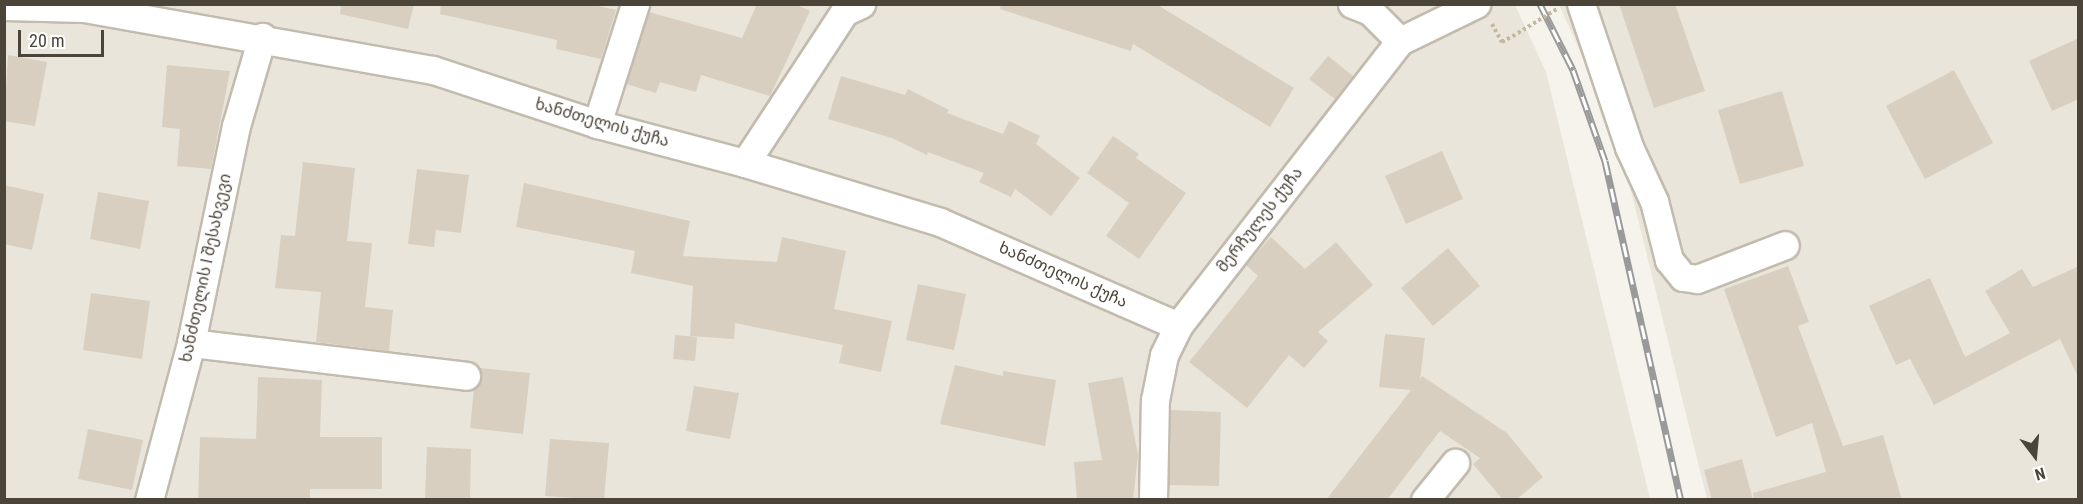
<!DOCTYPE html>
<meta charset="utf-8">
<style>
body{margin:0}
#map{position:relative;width:2083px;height:504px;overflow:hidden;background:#f6f3ec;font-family:"Roboto Condensed","Noto Sans Georgian",sans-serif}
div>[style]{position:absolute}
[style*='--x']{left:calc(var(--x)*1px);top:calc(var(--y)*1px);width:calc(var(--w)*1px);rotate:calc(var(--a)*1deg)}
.residential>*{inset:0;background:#eae5da}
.building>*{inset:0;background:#d8cfc1}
.path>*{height:4px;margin-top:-2px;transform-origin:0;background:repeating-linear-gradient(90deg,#c4b79f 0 3px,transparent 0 6px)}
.roads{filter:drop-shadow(2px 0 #c2bbae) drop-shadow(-2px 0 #c2bbae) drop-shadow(0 2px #c2bbae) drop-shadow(0 -2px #c2bbae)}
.minor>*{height:27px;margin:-13.5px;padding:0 13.5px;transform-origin:13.5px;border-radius:13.5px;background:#fff}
.rail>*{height:7px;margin-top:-3.5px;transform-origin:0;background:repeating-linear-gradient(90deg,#fff 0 14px,#9a9a9a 0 28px);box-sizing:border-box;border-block:2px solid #9a9a9a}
.path-bridge>*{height:4px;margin-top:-2px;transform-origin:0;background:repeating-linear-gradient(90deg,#c4b79f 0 3px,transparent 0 6px)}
span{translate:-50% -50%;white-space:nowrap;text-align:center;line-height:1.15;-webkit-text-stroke:4.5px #fff;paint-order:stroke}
.street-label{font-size:16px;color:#4b4439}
.frame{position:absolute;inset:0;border:6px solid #4b4439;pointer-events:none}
.north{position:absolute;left:2005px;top:426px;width:60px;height:60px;-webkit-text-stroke:4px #fff;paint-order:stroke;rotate:164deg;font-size:16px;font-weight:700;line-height:24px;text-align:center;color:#4b4439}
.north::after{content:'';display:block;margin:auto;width:21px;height:27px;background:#4b4439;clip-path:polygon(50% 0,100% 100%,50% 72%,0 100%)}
.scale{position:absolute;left:18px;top:30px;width:86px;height:27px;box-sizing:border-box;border:3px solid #4b4439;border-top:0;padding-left:8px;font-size:18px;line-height:21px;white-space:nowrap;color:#4b4439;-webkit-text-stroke:4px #fff;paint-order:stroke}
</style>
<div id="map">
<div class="residential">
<div style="clip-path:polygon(4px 5px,1515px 5px,1546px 72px,1650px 499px,5px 499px)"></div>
<div style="clip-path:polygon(1559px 5px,2078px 5px,2078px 499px,1707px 499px,1616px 130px)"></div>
</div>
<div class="building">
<div style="clip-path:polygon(341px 4px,414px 4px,408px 29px,340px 14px)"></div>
<div style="clip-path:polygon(441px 4px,589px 4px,616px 10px,601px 59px,556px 49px,557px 40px,440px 14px)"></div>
<div style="clip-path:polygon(757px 4px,795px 4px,810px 11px,770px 96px,701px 75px,696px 92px,660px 82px,656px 93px,626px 84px,649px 12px,742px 38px)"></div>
<div style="clip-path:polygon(1001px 4px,1156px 4px,1294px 88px,1270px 127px,1133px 44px,1131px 51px,1000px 9px)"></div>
<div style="clip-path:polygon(1619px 4px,1675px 4px,1705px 91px,1654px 108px)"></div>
<div style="clip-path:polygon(2079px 38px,2079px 99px,2052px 111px,2029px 61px)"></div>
<div style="clip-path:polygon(8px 55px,47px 62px,35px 126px,4px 121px)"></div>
<div style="clip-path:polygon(1328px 56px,1353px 76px,1335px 99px,1309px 79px)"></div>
<div style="clip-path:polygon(167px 65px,230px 71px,211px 169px,177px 166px,180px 129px,162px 127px)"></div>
<div style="clip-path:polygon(1954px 70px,1993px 143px,1925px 179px,1886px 106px)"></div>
<div style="clip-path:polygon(841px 76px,905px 95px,908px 89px,949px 110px,947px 113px,1003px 134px,1009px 121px,1040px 136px,1036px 144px,1080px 178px,1051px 216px,1015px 189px,1011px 197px,979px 182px,984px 173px,928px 152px,927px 155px,892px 138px,828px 119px)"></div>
<div style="clip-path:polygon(1782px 91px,1804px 166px,1740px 184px,1718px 110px)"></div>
<div style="clip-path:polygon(1113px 136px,1139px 154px,1136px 158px,1186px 193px,1139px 259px,1106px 236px,1129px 203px,1087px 173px)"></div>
<div style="clip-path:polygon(1442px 151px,1463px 199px,1406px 224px,1385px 176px)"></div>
<div style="clip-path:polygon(303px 162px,355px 168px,347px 241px,372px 243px,365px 307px,393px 310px,389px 351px,316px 342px,321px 292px,275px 288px,281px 235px,295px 236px)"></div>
<div style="clip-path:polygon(417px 169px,469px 175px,461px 233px,436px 230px,434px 247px,408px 244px)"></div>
<div style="clip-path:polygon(524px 183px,690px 221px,683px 256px,777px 262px,782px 237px,846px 251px,834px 309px,892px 321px,881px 372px,839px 363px,843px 345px,735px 323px,734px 339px,690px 336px,693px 286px,631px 273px,635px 251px,516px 227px)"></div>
<div style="clip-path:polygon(4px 185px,44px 194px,32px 250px,4px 244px)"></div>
<div style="clip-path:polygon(98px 192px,149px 201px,140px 249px,90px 239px)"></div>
<div style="clip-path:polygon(1271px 237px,1305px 269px,1336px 242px,1373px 285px,1318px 332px,1328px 341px,1304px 368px,1289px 355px,1247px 408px,1189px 362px,1258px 276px,1246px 265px)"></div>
<div style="clip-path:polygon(1448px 248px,1480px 286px,1433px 326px,1401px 288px)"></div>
<div style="clip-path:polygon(1788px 266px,1809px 322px,1798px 326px,1843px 446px,1883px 435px,1902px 500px,1754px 500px,1753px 493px,1826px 472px,1812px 423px,1776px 437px,1724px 289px)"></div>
<div style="clip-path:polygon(2079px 266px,2079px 379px,2060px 339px,1934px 405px,1910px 359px,1896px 365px,1869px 306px,1930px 278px,1965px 357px,2010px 333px,1985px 291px,2022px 269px,2033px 287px)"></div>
<div style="clip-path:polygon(918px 284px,966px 294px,954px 350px,906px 340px)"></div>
<div style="clip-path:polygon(91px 293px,150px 301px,142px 359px,83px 350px)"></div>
<div style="clip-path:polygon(1385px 334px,1425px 338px,1420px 379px,1422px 376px,1507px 433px,1543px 477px,1516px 500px,1503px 500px,1473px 464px,1480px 458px,1440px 431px,1387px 500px,1326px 500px,1411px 390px,1379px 387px)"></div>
<div style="clip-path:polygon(675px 335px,697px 337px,695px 361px,673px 359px)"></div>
<div style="clip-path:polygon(955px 365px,1003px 376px,1003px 371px,1056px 380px,1045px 446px,940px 424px)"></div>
<div style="clip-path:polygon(479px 368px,530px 373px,523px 434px,470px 428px,474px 389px,481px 378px)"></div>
<div style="clip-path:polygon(258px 377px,322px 380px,320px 437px,382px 437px,382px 489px,310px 489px,310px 500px,198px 500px,200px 437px,256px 439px)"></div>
<div style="clip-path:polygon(1123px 377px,1138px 455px,1133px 500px,1077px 500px,1074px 462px,1102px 460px,1088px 383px)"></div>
<div style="clip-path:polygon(694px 386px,739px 393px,730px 439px,686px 431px)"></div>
<div style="clip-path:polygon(1171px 410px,1221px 412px,1219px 486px,1169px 485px)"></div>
<div style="clip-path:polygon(88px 429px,143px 440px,132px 490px,78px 479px)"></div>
<div style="clip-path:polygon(550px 439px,609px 443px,604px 500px,545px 496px)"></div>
<div style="clip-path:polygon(427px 447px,471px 449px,470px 500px,425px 500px)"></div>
<div style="clip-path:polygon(1742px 459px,1753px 500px,1712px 500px,1704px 470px)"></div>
</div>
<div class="path">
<div style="--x:1492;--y:24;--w:21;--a:61"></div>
<div style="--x:1502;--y:42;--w:18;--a:-29"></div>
</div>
<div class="roads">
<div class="minor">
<div style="--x:1352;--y:4;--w:19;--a:21"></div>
<div style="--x:1370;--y:11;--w:42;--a:45"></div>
<div style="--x:1581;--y:4;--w:151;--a:71.4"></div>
<div style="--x:1629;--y:147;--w:60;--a:65.2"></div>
<div style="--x:1654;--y:201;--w:61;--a:75.7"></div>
<div style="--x:1669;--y:260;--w:22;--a:51"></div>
<div style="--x:1683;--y:277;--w:14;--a:8"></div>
<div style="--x:1697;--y:279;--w:94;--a:-21.1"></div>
<div style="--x:4;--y:6;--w:80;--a:1.4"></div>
<div style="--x:84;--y:8;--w:354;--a:10.1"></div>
<div style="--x:433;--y:70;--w:173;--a:18.2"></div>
<div style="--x:597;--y:124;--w:153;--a:14.8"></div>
<div style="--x:745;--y:163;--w:204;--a:16.8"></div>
<div style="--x:940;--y:222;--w:260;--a:23.6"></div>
<div style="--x:597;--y:124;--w:126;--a:-72.4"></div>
<div style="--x:745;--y:163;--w:181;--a:-56.7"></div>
<div style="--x:844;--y:12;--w:19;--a:-25"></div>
<div style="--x:191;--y:343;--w:277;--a:6.8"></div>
<div style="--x:149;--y:500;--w:163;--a:-75"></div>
<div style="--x:191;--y:343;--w:222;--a:-78.3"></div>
<div style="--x:236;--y:126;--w:93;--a:-73.7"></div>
<div style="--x:1153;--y:500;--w:100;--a:-88.9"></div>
<div style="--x:1155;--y:400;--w:46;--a:-78.7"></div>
<div style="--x:1164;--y:355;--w:32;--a:-64"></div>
<div style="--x:1178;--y:326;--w:361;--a:-52.1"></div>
<div style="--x:1400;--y:41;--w:85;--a:-26"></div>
<div style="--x:1425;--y:500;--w:48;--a:-51"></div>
</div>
</div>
<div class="rail">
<div style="--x:1540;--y:4;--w:74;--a:63.4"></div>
<div style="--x:1573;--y:70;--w:96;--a:70.6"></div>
<div style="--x:1605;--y:161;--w:347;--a:77.4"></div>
</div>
<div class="path-bridge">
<div style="--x:1518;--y:33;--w:46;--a:-31.6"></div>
</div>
<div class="street-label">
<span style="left:602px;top:123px;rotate:16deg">ხანძთელის ქუჩა</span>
<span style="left:1260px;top:220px;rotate:-52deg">მერჩულეს ქუჩა</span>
<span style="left:206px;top:268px;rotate:-78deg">ხანძთელის I შესახვევი</span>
<span style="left:1063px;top:275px;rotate:24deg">ხანძთელის ქუჩა</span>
</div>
<div class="frame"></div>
<div class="north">N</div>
<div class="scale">20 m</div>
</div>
